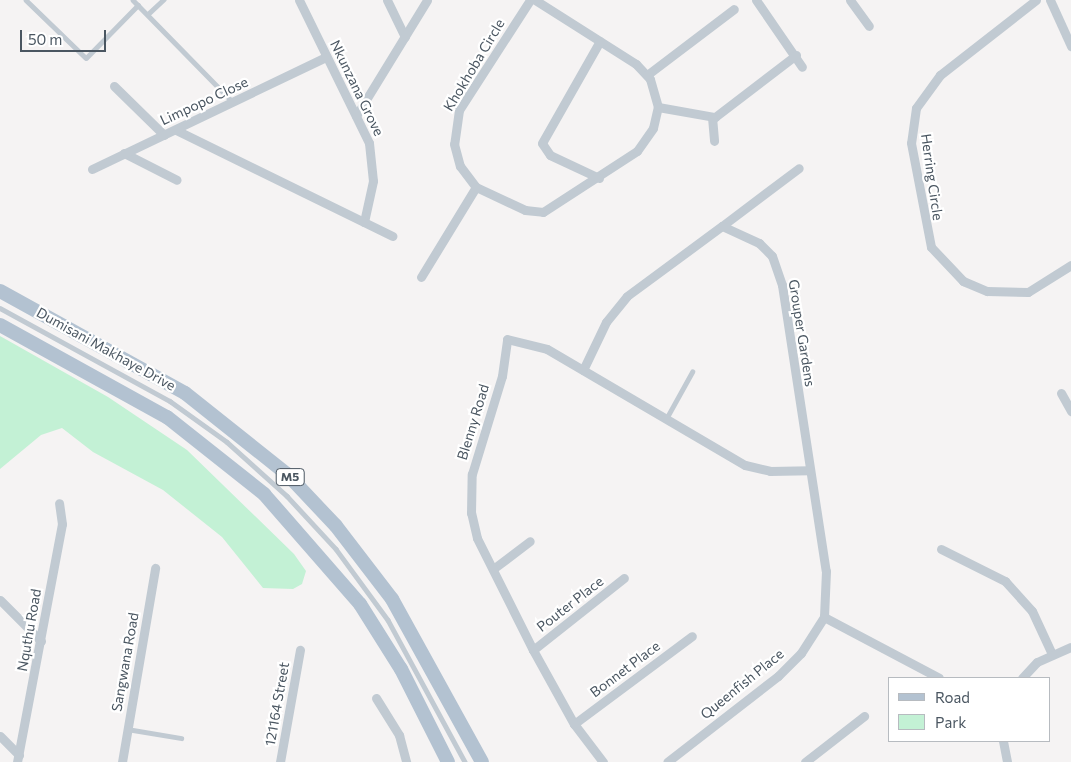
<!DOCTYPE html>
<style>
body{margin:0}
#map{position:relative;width:1071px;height:762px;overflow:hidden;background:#f5f3f3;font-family:Commissioner,sans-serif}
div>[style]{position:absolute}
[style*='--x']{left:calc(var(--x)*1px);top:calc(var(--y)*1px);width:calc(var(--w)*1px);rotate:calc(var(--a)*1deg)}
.green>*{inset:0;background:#c3f1d5}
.service>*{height:4.5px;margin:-2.25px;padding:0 2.25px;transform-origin:2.25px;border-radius:2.25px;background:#c1cad2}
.minor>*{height:9px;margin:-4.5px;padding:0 4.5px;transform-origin:4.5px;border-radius:4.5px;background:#c1cad2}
.primary>*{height:14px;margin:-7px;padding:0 7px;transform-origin:7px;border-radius:7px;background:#b3c2d1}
span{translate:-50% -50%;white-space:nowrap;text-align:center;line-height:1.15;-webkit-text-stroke:4.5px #fff;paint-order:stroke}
.shield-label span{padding:1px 4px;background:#fff;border:1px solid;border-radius:4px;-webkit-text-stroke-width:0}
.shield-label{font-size:12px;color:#4a5661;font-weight:700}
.street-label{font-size:14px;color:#4a5661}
.legend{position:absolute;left:888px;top:677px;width:162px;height:65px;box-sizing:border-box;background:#fff;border:1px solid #b7bbc0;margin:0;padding:6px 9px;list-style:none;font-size:15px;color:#4a5661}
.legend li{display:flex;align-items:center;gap:10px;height:25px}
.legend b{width:25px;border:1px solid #b7bbc0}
.scale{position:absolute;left:20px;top:30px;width:86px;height:22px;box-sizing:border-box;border:2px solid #4a5661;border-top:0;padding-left:6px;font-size:15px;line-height:18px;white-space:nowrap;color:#4a5661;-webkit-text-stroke:4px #fff;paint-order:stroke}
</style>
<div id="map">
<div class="green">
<div style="clip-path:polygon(0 336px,108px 397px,187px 450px,294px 554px,306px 571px,302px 584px,293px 589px,263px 588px,222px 537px,163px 490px,93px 452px,62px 428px,41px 435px,0 469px)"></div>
</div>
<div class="service">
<div style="--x:26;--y:0;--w:83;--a:44"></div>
<div style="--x:86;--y:58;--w:74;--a:-45.5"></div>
<div style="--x:133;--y:0;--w:143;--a:45.6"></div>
<div style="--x:148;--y:14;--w:21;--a:-43"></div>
<div style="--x:0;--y:308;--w:194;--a:28.7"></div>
<div style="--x:170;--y:401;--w:70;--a:35.7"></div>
<div style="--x:227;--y:442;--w:81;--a:42"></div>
<div style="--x:287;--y:496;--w:72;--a:47.2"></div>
<div style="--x:336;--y:549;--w:88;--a:53.8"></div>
<div style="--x:388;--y:620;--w:162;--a:61.5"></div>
<div style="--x:666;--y:419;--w:54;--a:-61"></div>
<div style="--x:127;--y:729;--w:55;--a:9.5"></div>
</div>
<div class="minor">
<div style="--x:299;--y:0;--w:159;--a:63.9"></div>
<div style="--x:369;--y:143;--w:38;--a:84"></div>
<div style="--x:373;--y:181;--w:42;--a:102.4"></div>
<div style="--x:387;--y:0;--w:41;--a:64.1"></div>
<div style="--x:530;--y:0;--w:131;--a:122.8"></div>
<div style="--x:459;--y:110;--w:34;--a:98"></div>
<div style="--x:454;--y:144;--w:23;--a:75"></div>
<div style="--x:460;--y:166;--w:26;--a:53"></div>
<div style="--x:476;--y:187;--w:54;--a:25.1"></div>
<div style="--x:525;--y:210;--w:18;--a:6"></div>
<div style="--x:543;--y:212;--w:112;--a:-33"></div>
<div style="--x:637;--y:151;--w:28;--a:-55"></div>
<div style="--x:653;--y:128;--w:22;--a:-77"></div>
<div style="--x:658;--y:107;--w:29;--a:-106"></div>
<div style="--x:650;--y:79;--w:21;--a:-133"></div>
<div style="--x:636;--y:64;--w:120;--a:-147.6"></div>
<div style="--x:756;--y:0;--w:81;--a:55.5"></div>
<div style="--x:850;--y:0;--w:32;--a:54"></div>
<div style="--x:1036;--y:0;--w:122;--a:142"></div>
<div style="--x:940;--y:75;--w:41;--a:126"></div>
<div style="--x:916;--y:108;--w:35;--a:98"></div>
<div style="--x:911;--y:143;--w:106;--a:79.1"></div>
<div style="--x:931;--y:247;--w:47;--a:46.7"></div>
<div style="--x:963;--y:281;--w:26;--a:23"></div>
<div style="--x:987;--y:291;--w:41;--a:1.4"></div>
<div style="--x:1028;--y:292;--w:51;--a:-32.1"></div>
<div style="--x:1050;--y:0;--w:51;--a:65.5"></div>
<div style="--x:647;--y:75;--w:109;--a:-37.2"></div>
<div style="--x:114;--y:86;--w:70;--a:44.4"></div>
<div style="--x:658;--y:107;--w:58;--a:10"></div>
<div style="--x:715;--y:117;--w:102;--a:-37.4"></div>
<div style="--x:356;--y:116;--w:136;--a:-58.5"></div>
<div style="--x:712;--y:117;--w:24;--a:85"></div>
<div style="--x:176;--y:130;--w:241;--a:26.1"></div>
<div style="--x:124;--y:153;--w:59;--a:27"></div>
<div style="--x:92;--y:169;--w:259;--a:-25.6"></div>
<div style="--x:599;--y:178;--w:54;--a:-154.9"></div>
<div style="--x:550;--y:155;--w:14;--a:-124"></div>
<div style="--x:542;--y:143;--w:117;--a:-60.4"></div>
<div style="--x:722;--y:226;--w:96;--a:-37"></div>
<div style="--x:421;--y:277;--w:105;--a:-58.6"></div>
<div style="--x:583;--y:370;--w:53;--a:-64.4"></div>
<div style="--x:606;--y:322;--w:33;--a:-51"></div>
<div style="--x:627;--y:296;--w:118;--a:-36.4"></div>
<div style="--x:722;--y:226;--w:41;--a:24.7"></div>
<div style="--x:759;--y:243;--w:18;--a:45"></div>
<div style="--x:772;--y:256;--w:31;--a:71"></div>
<div style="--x:782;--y:285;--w:289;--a:81.3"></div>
<div style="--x:826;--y:571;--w:46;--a:92.5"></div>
<div style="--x:824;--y:617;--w:43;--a:122.6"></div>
<div style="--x:801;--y:653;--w:33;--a:135"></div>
<div style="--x:778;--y:676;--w:140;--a:142.2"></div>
<div style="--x:1061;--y:393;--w:21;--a:61"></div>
<div style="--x:941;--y:549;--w:72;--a:26.6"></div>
<div style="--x:1005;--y:581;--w:40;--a:48"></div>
<div style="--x:1032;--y:611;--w:47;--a:65.1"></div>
<div style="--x:493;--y:569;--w:46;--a:-37.1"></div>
<div style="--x:0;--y:600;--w:58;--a:45"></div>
<div style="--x:824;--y:617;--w:130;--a:27.9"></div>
<div style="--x:533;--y:650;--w:116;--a:-38.4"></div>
<div style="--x:1022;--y:678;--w:22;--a:-47"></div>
<div style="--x:1037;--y:662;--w:37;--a:-24"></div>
<div style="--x:376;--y:698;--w:44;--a:58.1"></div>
<div style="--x:399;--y:735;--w:28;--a:75"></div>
<div style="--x:574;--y:724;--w:147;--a:-36.7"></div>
<div style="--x:0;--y:736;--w:27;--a:45"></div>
<div style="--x:1003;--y:741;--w:21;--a:79"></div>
<div style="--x:17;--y:762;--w:242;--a:-79.3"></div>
<div style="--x:62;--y:524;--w:21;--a:-98"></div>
<div style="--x:122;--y:762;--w:197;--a:-80.3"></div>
<div style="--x:280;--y:762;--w:114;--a:-79.9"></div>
<div style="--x:603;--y:762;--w:48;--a:-127.3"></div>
<div style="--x:574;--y:724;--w:85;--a:-119"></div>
<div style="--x:533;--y:650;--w:125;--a:-116.6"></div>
<div style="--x:477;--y:538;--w:26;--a:-103"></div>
<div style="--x:471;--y:513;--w:39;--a:-89"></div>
<div style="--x:472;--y:474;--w:102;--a:-73"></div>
<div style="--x:502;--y:376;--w:37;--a:-82"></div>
<div style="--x:507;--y:339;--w:41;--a:14"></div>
<div style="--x:547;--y:349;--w:229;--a:30.4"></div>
<div style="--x:745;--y:465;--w:26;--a:13"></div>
<div style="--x:770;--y:471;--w:39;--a:-1"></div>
<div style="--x:805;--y:762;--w:75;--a:-37.9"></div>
</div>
<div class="primary">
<div style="--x:0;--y:291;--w:211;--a:28.9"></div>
<div style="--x:185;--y:393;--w:130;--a:38.5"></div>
<div style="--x:287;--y:474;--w:71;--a:46.7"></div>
<div style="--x:336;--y:526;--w:92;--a:52.5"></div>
<div style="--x:392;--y:599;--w:186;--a:61.1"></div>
<div style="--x:0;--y:325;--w:191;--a:28.9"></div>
<div style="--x:167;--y:417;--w:124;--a:38.4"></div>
<div style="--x:264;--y:494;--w:146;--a:48.9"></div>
<div style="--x:360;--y:604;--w:77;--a:57.8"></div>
<div style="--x:401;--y:669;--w:104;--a:63.2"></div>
</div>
<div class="shield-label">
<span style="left:290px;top:477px">M5</span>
</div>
<div class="street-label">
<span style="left:474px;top:65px;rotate:-59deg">Khokhoba Circle</span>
<span style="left:357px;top:88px;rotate:64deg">Nkunzana Grove</span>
<span style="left:204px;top:101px;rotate:-25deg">Limpopo Close</span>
<span style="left:932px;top:177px;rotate:82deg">Herring Circle</span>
<span style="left:802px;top:333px;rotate:81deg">Grouper Gardens</span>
<span style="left:106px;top:349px;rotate:29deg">Dumisani Makhaye Drive</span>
<span style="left:473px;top:422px;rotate:-73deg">Blenny Road</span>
<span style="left:570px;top:604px;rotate:-38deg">Pouter Place</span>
<span style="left:29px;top:630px;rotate:-80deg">Nquthu Road</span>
<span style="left:125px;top:662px;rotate:-80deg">Sangwana Road</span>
<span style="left:625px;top:669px;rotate:-37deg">Bonnet Place</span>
<span style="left:742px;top:684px;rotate:-39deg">Queenfish Place</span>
<span style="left:277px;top:704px;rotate:-80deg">121164 Street</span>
</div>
<ul class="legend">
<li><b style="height:6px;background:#b3c2d1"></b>Road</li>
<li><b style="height:14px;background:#c3f1d5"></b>Park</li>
</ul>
<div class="scale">50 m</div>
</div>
